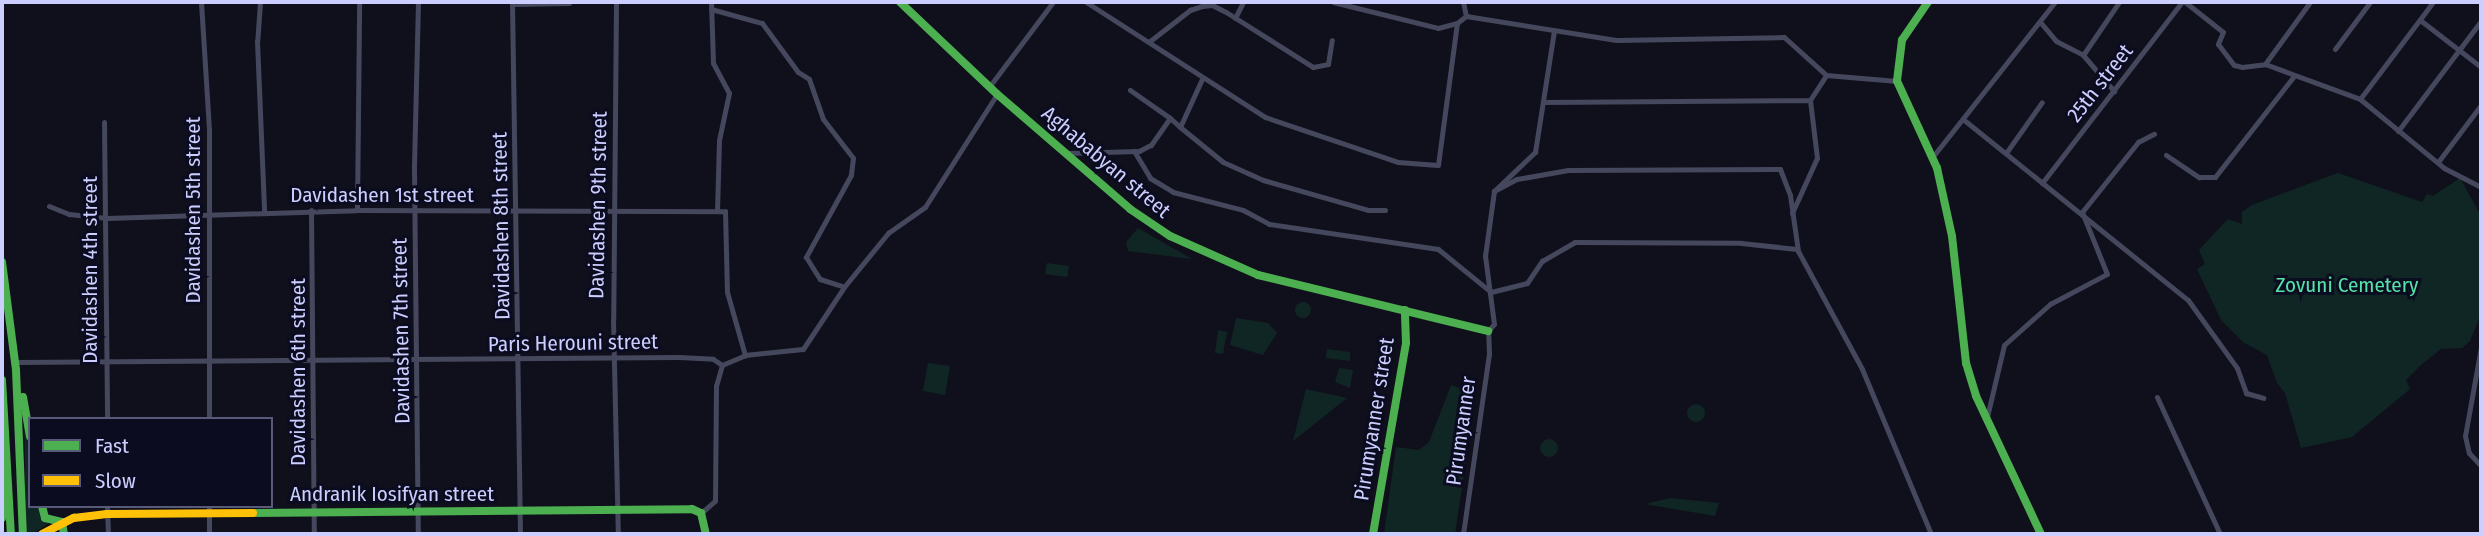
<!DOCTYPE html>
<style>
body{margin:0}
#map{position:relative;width:2483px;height:536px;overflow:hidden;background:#10101c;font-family:"Fira Sans Condensed",sans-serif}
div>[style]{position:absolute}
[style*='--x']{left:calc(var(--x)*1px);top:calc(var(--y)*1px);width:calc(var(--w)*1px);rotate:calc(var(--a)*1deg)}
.green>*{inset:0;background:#0f2624}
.round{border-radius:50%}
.street>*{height:5px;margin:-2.5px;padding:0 2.5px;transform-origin:2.5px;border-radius:2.5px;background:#45475d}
.fast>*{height:8px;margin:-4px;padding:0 4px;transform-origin:4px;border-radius:4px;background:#4caf50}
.slow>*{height:8px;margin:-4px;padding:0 4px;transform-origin:4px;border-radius:4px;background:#ffc107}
span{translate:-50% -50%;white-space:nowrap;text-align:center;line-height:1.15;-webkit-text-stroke:6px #0c0c20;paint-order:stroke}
.street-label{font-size:21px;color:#cbceff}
.park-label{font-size:21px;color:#53e3a8}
.frame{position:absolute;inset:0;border:4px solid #cbceff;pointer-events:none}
.legend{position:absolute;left:28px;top:417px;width:245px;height:91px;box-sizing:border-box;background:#0c0c20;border:2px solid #585a79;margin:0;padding:9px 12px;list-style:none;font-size:21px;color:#cbceff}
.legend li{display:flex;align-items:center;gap:14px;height:35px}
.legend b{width:35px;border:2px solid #585a79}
</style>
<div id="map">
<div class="green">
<div style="clip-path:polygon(2338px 173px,2422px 202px,2427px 194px,2433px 196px,2460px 178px,2481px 216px,2481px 314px,2470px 341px,2462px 348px,2441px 349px,2422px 364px,2406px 380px,2410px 389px,2352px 437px,2301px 448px,2285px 393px,2277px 383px,2267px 355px,2243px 342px,2221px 320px,2197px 269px,2205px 264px,2199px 250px,2228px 219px,2242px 224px,2242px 212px,2252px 205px)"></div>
<div style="clip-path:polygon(1138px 228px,1192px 259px,1128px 251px,1126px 242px)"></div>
<div style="clip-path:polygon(1047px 263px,1069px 266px,1067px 277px,1045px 274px)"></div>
<div class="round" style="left:1295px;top:302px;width:16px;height:16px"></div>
<div style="clip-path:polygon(1236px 318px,1268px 323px,1277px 333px,1263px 355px,1230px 345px)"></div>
<div style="clip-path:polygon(1218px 330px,1227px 332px,1223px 354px,1215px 353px)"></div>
<div style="clip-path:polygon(1327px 349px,1350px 352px,1350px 361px,1326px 358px)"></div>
<div style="clip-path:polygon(928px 363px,950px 366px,945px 395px,923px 391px)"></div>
<div style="clip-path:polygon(1339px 368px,1353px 370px,1350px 388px,1335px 382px)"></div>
<div style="clip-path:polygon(1451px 385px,1476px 394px,1455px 534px,1384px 534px,1396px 447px,1419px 450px,1429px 442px)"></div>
<div style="clip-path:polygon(1306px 389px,1347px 398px,1293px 441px)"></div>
<div class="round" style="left:1687px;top:404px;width:18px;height:18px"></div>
<div style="clip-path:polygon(24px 415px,30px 452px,30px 506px,39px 506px,50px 522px,33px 534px,26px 534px)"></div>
<div class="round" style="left:1540px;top:439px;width:18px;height:18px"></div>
<div style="clip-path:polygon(1670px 498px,1719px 503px,1715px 516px,1645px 504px)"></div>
</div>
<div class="street">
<div style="--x:201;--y:2;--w:127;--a:86.4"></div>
<div style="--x:209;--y:129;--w:290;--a:90"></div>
<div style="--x:260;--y:2;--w:39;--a:94"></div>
<div style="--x:257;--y:41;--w:170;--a:87.6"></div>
<div style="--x:418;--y:2;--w:168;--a:91.4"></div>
<div style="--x:414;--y:170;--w:364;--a:89.4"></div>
<div style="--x:512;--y:2;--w:532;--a:89.14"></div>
<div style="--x:616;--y:2;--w:318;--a:90.5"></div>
<div style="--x:613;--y:320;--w:214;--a:88.7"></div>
<div style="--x:711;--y:2;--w:61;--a:88.1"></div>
<div style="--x:713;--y:63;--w:34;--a:62"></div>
<div style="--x:729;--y:93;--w:48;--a:102"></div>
<div style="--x:719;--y:140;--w:71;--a:91.6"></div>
<div style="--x:1086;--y:2;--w:213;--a:32.7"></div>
<div style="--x:1265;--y:117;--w:140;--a:18.7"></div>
<div style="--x:1398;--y:162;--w:40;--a:4.3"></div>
<div style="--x:1438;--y:165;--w:143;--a:-82.4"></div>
<div style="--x:1457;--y:23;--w:11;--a:-38"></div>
<div style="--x:1205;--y:2;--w:5;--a:127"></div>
<div style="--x:1202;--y:6;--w:10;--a:-6"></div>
<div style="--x:1212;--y:5;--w:16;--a:27"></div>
<div style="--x:1226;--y:12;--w:103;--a:32.3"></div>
<div style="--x:1313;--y:67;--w:15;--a:-11"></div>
<div style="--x:1328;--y:64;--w:24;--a:-81"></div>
<div style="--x:1333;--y:2;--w:108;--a:13.9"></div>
<div style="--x:1438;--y:28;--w:20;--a:-15"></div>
<div style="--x:1463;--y:2;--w:14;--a:78"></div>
<div style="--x:2185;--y:2;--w:48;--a:38.3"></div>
<div style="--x:2223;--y:32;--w:13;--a:113"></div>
<div style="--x:2218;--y:44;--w:26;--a:53"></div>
<div style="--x:2234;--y:65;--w:8;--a:14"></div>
<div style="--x:2242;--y:67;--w:23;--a:-7"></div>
<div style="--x:2265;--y:64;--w:77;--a:-54"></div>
<div style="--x:513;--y:4;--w:56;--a:-1"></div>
<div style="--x:711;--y:9;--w:53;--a:15.4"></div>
<div style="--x:762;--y:23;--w:61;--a:53.7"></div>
<div style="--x:798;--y:72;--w:13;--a:32"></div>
<div style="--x:809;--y:79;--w:42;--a:70.7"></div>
<div style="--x:823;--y:119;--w:49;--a:52.4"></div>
<div style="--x:853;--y:158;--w:17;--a:97"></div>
<div style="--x:851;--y:175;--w:94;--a:118.8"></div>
<div style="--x:806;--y:257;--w:26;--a:58"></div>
<div style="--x:820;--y:279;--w:25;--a:18"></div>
<div style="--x:1466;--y:16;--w:152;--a:9.1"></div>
<div style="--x:1616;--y:40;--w:168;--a:-1"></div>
<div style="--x:1784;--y:37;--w:57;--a:42.1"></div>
<div style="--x:1826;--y:75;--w:71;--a:4.8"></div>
<div style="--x:1235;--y:18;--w:18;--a:-63"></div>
<div style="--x:2420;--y:20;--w:77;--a:37.6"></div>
<div style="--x:2041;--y:23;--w:23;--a:50"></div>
<div style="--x:2056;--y:41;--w:30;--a:27"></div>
<div style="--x:2083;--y:55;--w:48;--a:49.3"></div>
<div style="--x:1150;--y:41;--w:51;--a:-37.8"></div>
<div style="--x:1190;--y:10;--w:13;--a:-18"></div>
<div style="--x:2335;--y:49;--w:59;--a:-53.3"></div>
<div style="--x:2083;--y:55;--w:64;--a:-55.8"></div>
<div style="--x:2265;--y:64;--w:101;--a:20.2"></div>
<div style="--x:2360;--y:99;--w:109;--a:39.4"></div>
<div style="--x:2444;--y:168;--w:42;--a:27.2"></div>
<div style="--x:989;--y:87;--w:106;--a:-53"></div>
<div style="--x:1130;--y:90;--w:49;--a:35"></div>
<div style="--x:2360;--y:99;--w:121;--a:-53"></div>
<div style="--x:1543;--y:102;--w:267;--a:-0.4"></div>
<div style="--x:1810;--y:100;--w:30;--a:-57"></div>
<div style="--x:1964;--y:120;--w:287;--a:38.8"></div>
<div style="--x:2188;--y:300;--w:84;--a:54.2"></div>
<div style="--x:2237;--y:368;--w:27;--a:70"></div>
<div style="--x:2246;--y:393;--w:18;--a:16"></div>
<div style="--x:104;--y:122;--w:297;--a:89.4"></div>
<div style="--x:1180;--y:127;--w:55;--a:39.1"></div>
<div style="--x:1223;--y:162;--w:44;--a:24.2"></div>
<div style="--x:1263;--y:180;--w:109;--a:15.9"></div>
<div style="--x:1368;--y:210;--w:17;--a:0"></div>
<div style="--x:2398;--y:131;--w:138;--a:-53"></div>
<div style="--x:1134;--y:151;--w:31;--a:59"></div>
<div style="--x:1150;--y:178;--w:27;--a:31"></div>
<div style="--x:1173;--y:192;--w:72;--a:14.4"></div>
<div style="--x:1243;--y:210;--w:30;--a:28"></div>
<div style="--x:1269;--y:224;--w:171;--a:8.4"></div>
<div style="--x:1438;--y:249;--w:68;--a:39.1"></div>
<div style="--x:1491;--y:292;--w:37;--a:-14"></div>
<div style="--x:1527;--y:283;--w:27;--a:-56"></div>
<div style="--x:1542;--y:261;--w:38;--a:-30"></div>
<div style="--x:1575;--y:242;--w:166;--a:0.3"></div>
<div style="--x:1741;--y:243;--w:56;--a:6.1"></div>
<div style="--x:1067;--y:153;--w:72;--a:-1.6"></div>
<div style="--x:1139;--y:151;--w:13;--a:-27"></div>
<div style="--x:1151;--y:145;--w:33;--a:-55"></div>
<div style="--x:1170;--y:118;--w:13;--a:42"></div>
<div style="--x:1180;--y:127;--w:53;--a:-65.4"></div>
<div style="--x:2006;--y:153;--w:62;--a:-54.8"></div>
<div style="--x:1934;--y:155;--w:195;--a:-51.7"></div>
<div style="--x:2166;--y:155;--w:40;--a:34"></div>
<div style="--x:2199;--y:177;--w:16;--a:0"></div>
<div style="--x:2215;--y:177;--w:127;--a:-52"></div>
<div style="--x:2438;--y:162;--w:71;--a:-53"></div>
<div style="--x:2042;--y:183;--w:229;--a:-52.3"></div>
<div style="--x:1494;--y:191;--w:26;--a:-28"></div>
<div style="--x:1517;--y:179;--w:52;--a:-10"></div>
<div style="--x:1568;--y:170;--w:212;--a:-0.3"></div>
<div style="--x:1780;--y:169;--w:28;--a:69"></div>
<div style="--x:1790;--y:195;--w:57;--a:81.9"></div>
<div style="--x:1798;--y:251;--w:134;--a:61.5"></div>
<div style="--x:1862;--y:369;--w:179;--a:67.3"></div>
<div style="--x:49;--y:206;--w:22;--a:22"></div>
<div style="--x:69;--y:214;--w:38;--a:6"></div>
<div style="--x:107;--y:218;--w:250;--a:-1.8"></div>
<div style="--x:357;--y:210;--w:368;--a:0.2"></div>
<div style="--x:725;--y:211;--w:81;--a:88.6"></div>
<div style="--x:727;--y:292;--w:66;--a:74.1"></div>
<div style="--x:311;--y:210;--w:324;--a:89.5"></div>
<div style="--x:357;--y:210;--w:208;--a:-89.4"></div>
<div style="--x:1792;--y:213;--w:60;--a:-65.6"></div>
<div style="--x:1817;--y:158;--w:58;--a:-96.9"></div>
<div style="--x:2481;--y:347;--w:90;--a:100.2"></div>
<div style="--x:2465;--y:436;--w:17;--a:77"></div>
<div style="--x:2469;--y:453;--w:18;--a:47"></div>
<div style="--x:16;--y:362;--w:663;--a:-0.43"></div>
<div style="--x:679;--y:357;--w:34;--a:3"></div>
<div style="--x:713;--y:359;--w:11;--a:34"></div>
<div style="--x:722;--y:365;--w:25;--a:-23"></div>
<div style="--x:745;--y:355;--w:58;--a:-5.9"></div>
<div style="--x:803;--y:349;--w:74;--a:-56.5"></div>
<div style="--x:844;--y:287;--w:70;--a:-50.8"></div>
<div style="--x:888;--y:233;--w:45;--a:-35.1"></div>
<div style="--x:925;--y:207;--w:134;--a:-57.5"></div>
<div style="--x:2157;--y:397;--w:151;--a:65.3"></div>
<div style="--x:1987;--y:417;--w:74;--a:-76.7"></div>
<div style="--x:2004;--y:345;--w:62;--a:-41.7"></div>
<div style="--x:2050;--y:304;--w:64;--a:-27.8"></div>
<div style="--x:2107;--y:274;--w:67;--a:-112"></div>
<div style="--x:2082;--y:212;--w:90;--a:-51.3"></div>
<div style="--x:2138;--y:142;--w:18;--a:-27"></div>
<div style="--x:107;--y:506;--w:28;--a:88"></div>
<div style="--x:209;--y:506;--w:28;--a:90"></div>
<div style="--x:701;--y:513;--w:18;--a:-41"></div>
<div style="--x:715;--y:501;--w:115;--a:-89.5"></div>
<div style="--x:716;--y:386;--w:22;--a:-74"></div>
<div style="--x:1463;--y:534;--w:182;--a:-81.8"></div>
<div style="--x:1489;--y:354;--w:23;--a:-92"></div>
<div style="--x:1488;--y:331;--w:9;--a:-49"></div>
<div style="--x:1494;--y:324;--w:69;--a:-97.5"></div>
<div style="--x:1485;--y:256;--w:66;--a:-82.1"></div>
<div style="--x:1494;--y:191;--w:57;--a:-43.6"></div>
<div style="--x:1535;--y:152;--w:122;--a:-81.1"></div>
</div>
<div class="fast">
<div style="--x:900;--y:2;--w:134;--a:43.5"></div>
<div style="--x:997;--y:94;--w:176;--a:40.8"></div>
<div style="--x:1130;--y:209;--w:48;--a:34"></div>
<div style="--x:1170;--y:236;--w:96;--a:23.9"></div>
<div style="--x:1258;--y:275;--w:237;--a:13.7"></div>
<div style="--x:1928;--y:2;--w:46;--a:124.4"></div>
<div style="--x:1902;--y:40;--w:41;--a:97"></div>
<div style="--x:1897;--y:81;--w:96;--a:65.3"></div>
<div style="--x:1937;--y:168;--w:70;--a:77.6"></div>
<div style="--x:1952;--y:236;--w:128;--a:83.7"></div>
<div style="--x:1966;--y:363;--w:34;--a:73"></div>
<div style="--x:1976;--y:396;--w:153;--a:64.8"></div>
<div style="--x:2;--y:262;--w:109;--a:82.6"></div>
<div style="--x:16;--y:370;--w:164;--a:87.6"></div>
<div style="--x:2;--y:380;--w:154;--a:86.7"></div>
<div style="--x:23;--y:397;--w:40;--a:80"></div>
<div style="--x:2;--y:480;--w:38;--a:90"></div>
<div style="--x:42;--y:506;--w:12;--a:76"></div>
<div style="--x:45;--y:518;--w:17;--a:13"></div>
<div style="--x:253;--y:513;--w:439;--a:-0.5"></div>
<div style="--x:692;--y:509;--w:10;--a:24"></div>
<div style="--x:701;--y:513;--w:22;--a:77"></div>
<div style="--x:62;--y:522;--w:12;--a:81"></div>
<div style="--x:1373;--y:534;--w:194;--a:-80.2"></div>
<div style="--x:1406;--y:343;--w:33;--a:-92"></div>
</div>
<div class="slow">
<div style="--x:42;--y:534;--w:36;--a:-27"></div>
<div style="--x:74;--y:518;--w:33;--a:-7"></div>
<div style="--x:107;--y:514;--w:146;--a:-0.4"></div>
</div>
<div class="street-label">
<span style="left:2100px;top:83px;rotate:-52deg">25th street</span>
<span style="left:1106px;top:162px;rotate:40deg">Aghababyan street</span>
<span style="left:382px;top:195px">Davidashen 1st street</span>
<span style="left:598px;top:205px;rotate:-89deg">Davidashen 9th street</span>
<span style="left:193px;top:210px;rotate:-90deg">Davidashen 5th street</span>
<span style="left:501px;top:226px;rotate:-91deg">Davidashen 8th street</span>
<span style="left:90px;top:270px;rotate:-90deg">Davidashen 4th street</span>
<span style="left:401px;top:331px;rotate:-91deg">Davidashen 7th street</span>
<span style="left:573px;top:343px;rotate:-1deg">Paris Herouni street</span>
<span style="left:298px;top:372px;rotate:-90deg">Davidashen 6th street</span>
<span style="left:1374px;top:419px;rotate:-81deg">Pirumyanner street</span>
<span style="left:1461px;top:431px;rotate:-82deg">Pirumyanner</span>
<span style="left:392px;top:494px">Andranik Iosifyan street</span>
</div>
<div class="park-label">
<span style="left:2347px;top:285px">Zovuni Cemetery</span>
</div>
<div class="frame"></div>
<ul class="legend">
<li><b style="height:9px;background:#4caf50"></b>Fast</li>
<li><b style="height:9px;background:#ffc107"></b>Slow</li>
</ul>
</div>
